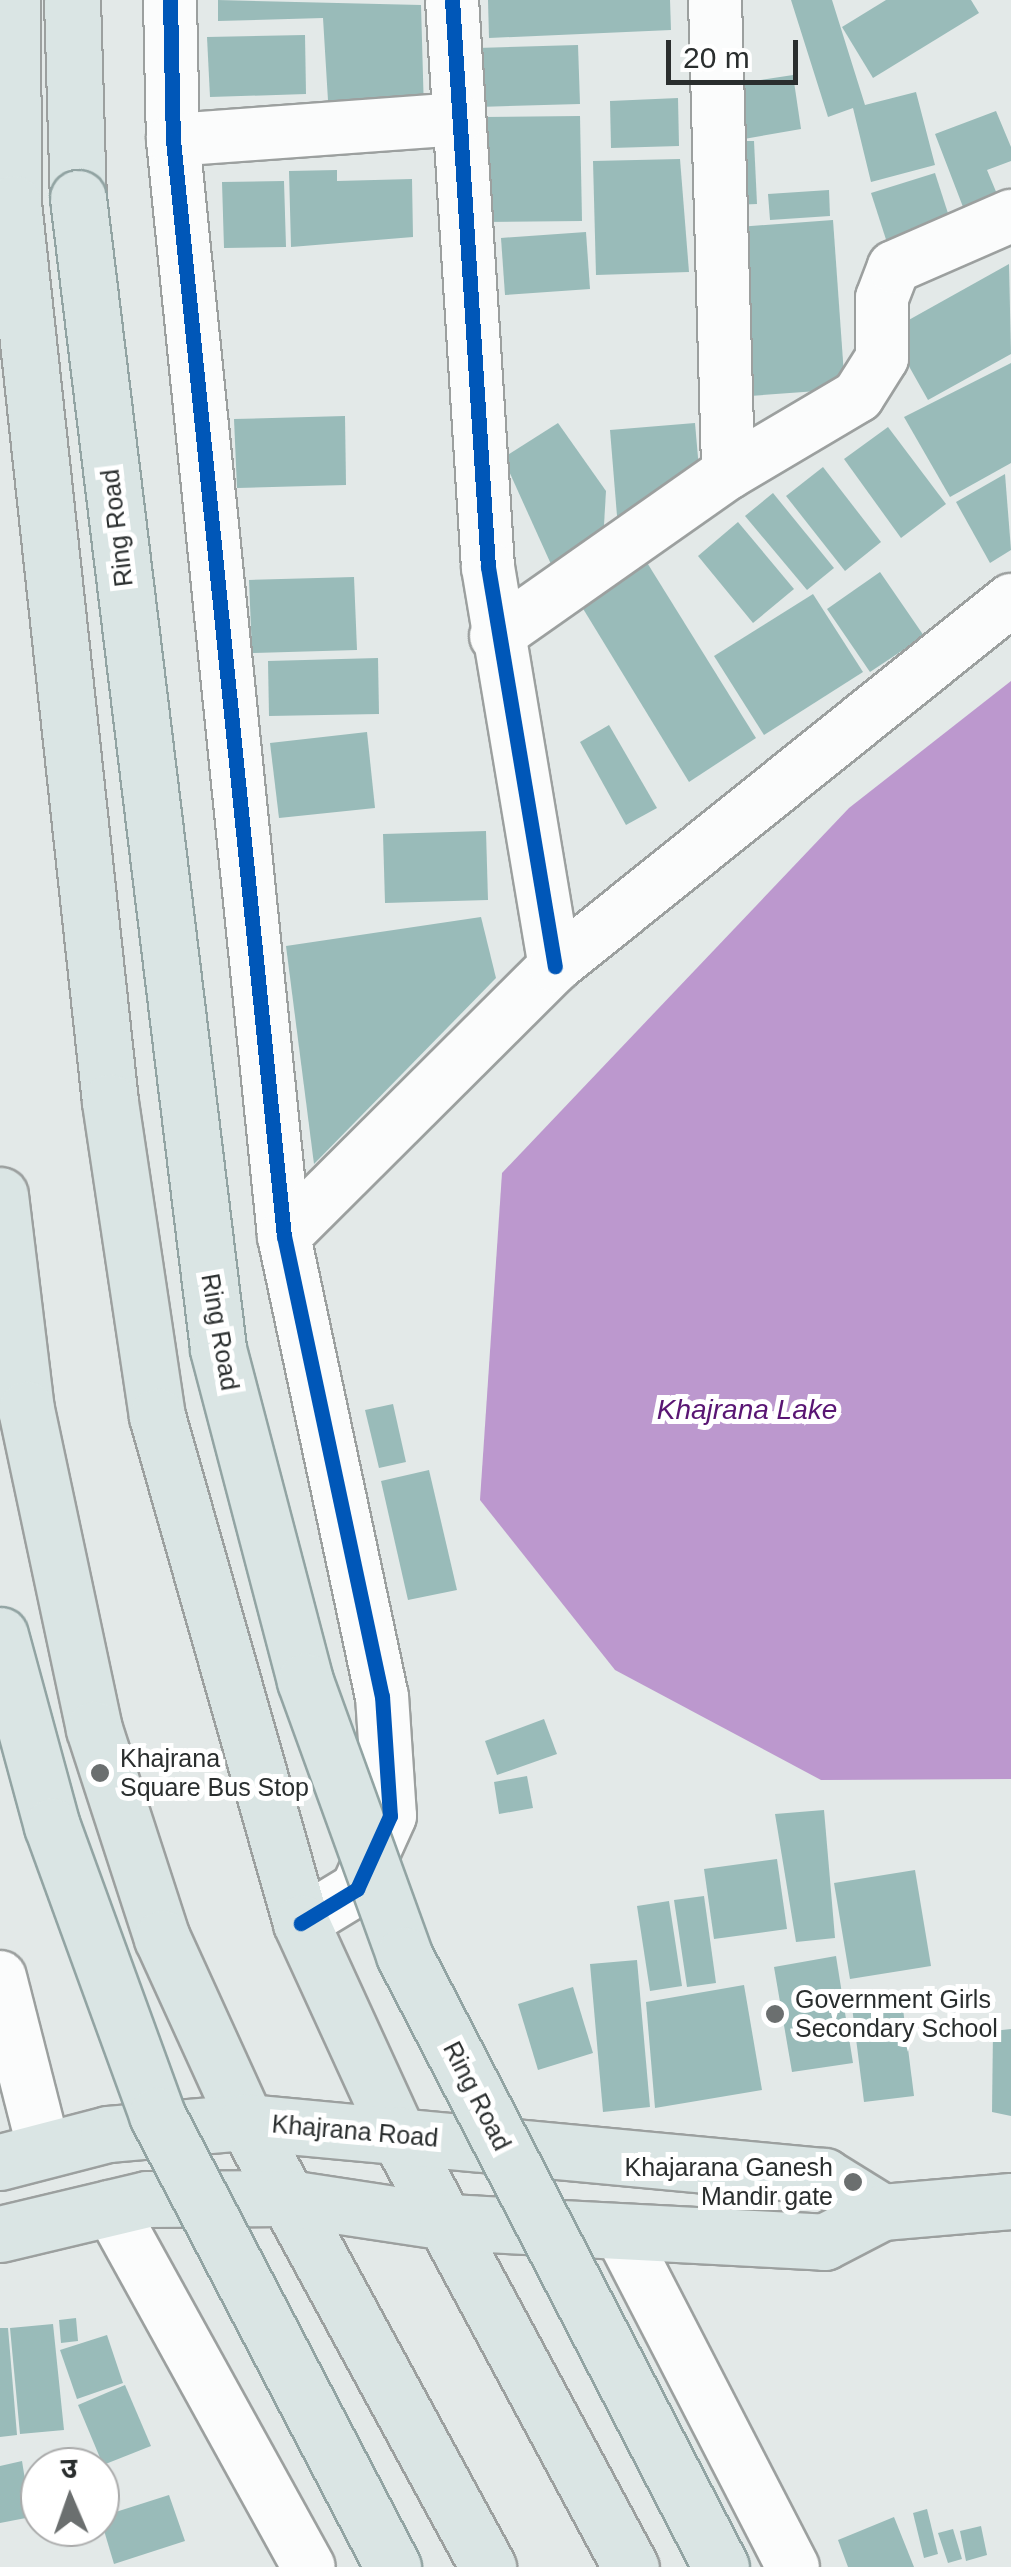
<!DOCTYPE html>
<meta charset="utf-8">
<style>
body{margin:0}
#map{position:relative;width:1011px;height:2567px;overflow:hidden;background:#e3e9e8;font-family:Helvetica,"Noto Sans Devanagari",sans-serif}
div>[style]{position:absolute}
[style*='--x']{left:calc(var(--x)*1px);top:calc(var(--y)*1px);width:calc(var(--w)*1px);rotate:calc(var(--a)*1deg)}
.water>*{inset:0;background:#bc98ce}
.building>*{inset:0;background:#99bbb9}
.roads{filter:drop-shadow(2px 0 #9ca09f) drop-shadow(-2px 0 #9ca09f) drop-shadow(0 2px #9ca09f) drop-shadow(0 -2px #9ca09f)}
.minor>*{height:52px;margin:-26px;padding:0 26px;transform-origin:26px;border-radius:26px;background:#fbfcfc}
.major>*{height:55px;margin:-27.5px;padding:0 27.5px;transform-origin:27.5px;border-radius:27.5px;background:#dae5e4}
.bridges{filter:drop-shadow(2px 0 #92a4a3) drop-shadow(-2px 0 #92a4a3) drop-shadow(0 2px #92a4a3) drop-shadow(0 -2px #92a4a3)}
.major-bridge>*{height:55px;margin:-27.5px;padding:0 27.5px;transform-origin:27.5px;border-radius:27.5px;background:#dae5e4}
.cycleway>*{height:15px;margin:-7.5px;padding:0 7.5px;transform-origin:7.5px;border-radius:7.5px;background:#0057b8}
.dots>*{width:28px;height:28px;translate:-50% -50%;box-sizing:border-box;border:5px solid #fff;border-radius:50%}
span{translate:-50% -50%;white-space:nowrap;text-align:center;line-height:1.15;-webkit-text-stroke:10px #fff;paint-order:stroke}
.street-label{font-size:25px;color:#2a2e2e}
.poi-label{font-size:25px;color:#2a2e2e}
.left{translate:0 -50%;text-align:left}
.right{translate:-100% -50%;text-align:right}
.water-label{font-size:28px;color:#591573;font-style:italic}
.north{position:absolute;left:20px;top:2447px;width:100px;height:100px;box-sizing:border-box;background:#fff;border:2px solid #aaabab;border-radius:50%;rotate:358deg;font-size:28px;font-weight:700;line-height:40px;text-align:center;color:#2a2e2e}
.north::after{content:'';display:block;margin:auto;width:35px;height:45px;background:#6b6f6f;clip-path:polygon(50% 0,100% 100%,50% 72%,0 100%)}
.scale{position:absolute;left:666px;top:40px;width:132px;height:45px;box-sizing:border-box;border:5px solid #2a2e2e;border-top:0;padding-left:12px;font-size:30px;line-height:35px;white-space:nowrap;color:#2a2e2e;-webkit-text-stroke:8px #fff;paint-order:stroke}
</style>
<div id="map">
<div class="water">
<div style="clip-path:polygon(1011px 681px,1011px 1779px,821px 1780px,615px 1670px,480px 1500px,502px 1173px,849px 808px)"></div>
</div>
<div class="building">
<div style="clip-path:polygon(218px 0,421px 5px,424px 112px,329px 117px,323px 18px,218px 21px)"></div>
<div style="clip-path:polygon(488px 0,670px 0,671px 30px,489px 38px)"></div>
<div style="clip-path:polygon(791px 0,832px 0,865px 105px,916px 92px,935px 165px,871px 182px,853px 108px,828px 117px)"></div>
<div style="clip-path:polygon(886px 0,971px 0,979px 13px,873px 78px,842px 27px)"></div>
<div style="clip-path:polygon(305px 35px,306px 94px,210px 97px,207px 37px)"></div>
<div style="clip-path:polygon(578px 45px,580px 104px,478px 107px,477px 48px)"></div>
<div style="clip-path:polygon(793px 75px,801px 129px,744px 139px,735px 84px)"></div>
<div style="clip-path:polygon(678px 98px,679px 146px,611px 148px,610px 101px)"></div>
<div style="clip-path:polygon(996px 111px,1011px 147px,1011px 161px,987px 170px,1002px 206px,968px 220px,935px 134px)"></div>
<div style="clip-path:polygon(580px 116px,582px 221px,484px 222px,483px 117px)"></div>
<div style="clip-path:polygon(731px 141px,754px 141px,757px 204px,733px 205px)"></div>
<div style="clip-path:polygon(680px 159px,689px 272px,596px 275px,593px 161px)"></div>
<div style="clip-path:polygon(337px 170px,337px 181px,412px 179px,413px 237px,291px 247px,289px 171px)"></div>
<div style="clip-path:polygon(935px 173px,955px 235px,891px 255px,871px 193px)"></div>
<div style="clip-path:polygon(284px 181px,286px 247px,224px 248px,222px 182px)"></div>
<div style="clip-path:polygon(829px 190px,830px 216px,770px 220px,768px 194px)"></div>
<div style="clip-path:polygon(833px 220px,845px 389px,750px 396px,738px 227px)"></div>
<div style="clip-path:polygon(586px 232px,590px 289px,505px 295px,501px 238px)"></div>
<div style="clip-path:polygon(1009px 264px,1011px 354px,928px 400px,889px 331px)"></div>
<div style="clip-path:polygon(1011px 363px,1011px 463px,950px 497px,904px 417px)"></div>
<div style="clip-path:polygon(345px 416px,346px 485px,237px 488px,234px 419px)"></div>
<div style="clip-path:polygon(558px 423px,606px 491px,603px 542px,555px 573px,503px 458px)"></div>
<div style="clip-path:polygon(695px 423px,699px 469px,618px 528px,610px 430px)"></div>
<div style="clip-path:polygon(888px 427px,946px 504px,901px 538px,844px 459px)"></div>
<div style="clip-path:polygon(823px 467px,881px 542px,845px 571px,786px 496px)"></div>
<div style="clip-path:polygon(1005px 474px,1011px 550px,990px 563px,956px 502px)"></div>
<div style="clip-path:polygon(773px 493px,834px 568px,807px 590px,745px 516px)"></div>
<div style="clip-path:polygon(738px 522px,794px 589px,753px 623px,698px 556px)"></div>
<div style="clip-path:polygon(646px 561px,756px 738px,689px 782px,582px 607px)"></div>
<div style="clip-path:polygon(880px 572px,924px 636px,870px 672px,827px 609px)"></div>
<div style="clip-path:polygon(354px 577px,357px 650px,252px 653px,249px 580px)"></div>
<div style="clip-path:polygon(813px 594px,863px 672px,764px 735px,714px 656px)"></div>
<div style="clip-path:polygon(378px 658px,379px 714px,269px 716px,268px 661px)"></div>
<div style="clip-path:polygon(609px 725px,657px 808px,626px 825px,580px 742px)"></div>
<div style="clip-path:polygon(367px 732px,375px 808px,279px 818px,270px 743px)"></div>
<div style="clip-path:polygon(486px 831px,488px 900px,385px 903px,383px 834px)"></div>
<div style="clip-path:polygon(481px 917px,496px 978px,314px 1164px,286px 946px)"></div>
<div style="clip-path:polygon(393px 1404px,406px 1462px,379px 1468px,365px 1410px)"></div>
<div style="clip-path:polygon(429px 1470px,457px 1590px,408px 1600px,381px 1481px)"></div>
<div style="clip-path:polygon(544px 1719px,557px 1754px,497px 1775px,485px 1741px)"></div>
<div style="clip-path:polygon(527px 1776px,533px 1808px,499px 1814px,494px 1782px)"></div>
<div style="clip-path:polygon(824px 1810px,835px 1938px,796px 1942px,775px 1814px)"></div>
<div style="clip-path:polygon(777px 1859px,787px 1929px,714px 1939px,704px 1869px)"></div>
<div style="clip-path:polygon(915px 1870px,931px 1966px,850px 1979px,834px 1883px)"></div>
<div style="clip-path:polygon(704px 1896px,716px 1983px,687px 1987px,674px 1900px)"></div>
<div style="clip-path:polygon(669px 1901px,682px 1986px,650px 1991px,637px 1906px)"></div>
<div style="clip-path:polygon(836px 1956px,853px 2063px,792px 2072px,774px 1967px)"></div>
<div style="clip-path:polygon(637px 1960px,650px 2107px,603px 2112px,590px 1964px)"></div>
<div style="clip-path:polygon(744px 1985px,762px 2090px,655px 2108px,646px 2002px)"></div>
<div style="clip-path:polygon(573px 1987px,593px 2053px,538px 2070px,518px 2004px)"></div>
<div style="clip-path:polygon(902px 2001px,914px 2096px,864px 2102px,852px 2007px)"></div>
<div style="clip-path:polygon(1011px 2029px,1011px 2116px,992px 2112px,993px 2031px)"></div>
<div style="clip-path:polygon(76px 2318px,78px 2341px,61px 2343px,59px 2320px)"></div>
<div style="clip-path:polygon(53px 2324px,64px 2430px,20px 2434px,10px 2328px)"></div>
<div style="clip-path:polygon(0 2328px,8px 2328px,17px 2435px,0 2437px)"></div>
<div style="clip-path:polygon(107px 2335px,123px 2383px,77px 2399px,60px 2350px)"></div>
<div style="clip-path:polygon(125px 2385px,151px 2446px,103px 2465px,78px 2405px)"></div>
<div style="clip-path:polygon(22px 2461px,31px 2517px,0 2523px,0 2466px)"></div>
<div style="clip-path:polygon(169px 2495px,185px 2541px,114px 2564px,100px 2517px)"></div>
<div style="clip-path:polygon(927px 2509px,938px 2554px,924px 2558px,913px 2513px)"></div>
<div style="clip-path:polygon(894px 2517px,914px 2567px,848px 2567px,838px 2540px)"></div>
<div style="clip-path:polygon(981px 2526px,987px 2555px,966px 2561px,960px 2531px)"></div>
<div style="clip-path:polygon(953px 2529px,962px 2559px,948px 2563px,938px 2533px)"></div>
</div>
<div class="roads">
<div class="minor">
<div style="--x:170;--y:0;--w:140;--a:88.8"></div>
<div style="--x:173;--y:140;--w:1102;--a:84.22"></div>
<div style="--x:284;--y:1236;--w:470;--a:78"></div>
<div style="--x:382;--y:1696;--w:120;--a:86.2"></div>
<div style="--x:390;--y:1816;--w:80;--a:114.3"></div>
<div style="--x:357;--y:1889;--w:66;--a:148.7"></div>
<div style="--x:452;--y:0;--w:568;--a:86.37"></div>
<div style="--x:488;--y:567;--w:405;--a:80.5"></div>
<div style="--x:715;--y:0;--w:473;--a:88.4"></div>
<div style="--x:173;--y:140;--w:285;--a:-4.2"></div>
<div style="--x:496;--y:636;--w:284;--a:-35.1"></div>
<div style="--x:728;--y:473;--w:151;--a:-30.6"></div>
<div style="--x:858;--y:396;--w:45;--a:-57.7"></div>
<div style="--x:882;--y:358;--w:60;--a:-90"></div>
<div style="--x:882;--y:298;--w:33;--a:-69"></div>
<div style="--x:894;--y:267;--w:128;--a:-23.6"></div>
<div style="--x:284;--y:1236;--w:383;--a:-44.9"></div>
<div style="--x:555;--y:966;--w:585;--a:-38.75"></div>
<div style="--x:0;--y:1977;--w:179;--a:75.7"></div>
<div style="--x:110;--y:2207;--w:411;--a:61.1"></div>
<div style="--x:620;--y:2232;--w:377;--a:62.7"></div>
</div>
<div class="major">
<div style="--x:12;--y:0;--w:203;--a:89.7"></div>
<div style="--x:13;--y:203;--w:904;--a:83.84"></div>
<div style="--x:110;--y:1102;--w:317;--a:81.5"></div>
<div style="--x:157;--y:1416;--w:527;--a:74.14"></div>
<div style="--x:301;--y:1923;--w:233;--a:65.4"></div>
<div style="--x:398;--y:2135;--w:491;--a:61.7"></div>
<div style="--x:72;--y:0;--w:198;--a:88.3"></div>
<div style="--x:0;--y:1195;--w:216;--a:83.1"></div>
<div style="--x:26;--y:1409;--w:327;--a:78"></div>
<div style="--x:94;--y:1729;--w:220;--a:72"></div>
<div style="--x:162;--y:1938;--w:202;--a:65.5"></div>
<div style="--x:246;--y:2122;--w:507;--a:61.46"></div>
<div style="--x:0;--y:2162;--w:112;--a:-14.5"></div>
<div style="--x:108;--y:2134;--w:139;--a:-5"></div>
<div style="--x:246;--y:2122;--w:581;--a:5.34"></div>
<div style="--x:824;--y:2176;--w:68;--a:31.8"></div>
<div style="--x:0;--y:2234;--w:151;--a:-13.4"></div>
<div style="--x:147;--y:2199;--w:141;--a:-0.4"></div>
<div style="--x:288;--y:2198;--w:161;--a:8.6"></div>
<div style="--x:447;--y:2222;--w:378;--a:3"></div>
<div style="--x:824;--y:2242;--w:65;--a:-27.3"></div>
<div style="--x:882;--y:2212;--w:129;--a:-4.9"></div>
</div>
</div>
<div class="bridges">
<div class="major-bridge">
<div style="--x:78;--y:198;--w:1159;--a:83.06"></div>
<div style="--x:218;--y:1349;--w:343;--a:75.3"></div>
<div style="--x:305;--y:1681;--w:291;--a:70.1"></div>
<div style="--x:404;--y:1955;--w:689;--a:62.62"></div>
<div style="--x:0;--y:1635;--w:198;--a:74.8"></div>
<div style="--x:52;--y:1826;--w:307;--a:70"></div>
<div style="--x:157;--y:2115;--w:510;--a:62.43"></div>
</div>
</div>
<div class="cycleway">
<div style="--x:170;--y:0;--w:140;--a:88.8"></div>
<div style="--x:173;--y:140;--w:1102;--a:84.22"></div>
<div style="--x:284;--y:1236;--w:470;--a:78"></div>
<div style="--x:382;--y:1696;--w:120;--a:86.2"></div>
<div style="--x:390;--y:1816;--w:80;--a:114.3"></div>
<div style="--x:357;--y:1889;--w:66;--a:148.7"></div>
<div style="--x:452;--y:0;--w:568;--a:86.37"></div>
<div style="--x:488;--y:567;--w:405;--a:80.5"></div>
</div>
<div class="dots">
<div style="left:100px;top:1773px;background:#6b6f6f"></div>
<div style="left:775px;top:2014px;background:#6b6f6f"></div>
<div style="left:853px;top:2182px;background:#6b6f6f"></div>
</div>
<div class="street-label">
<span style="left:117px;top:528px;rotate:-97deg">Ring Road</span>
<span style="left:220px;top:1332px;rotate:80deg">Ring Road</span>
<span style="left:477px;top:2096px;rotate:63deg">Ring Road</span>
<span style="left:355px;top:2131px;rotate:5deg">Khajrana Road</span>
</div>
<div class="poi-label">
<span class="left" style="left:120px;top:1773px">Khajrana<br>Square Bus Stop</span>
<span class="left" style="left:795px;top:2014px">Government Girls<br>Secondary School</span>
<span class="right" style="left:833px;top:2182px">Khajarana Ganesh<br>Mandir gate</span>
</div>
<div class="water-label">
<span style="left:747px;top:1410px">Khajrana Lake</span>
</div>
<div class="north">उ</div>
<div class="scale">20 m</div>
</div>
